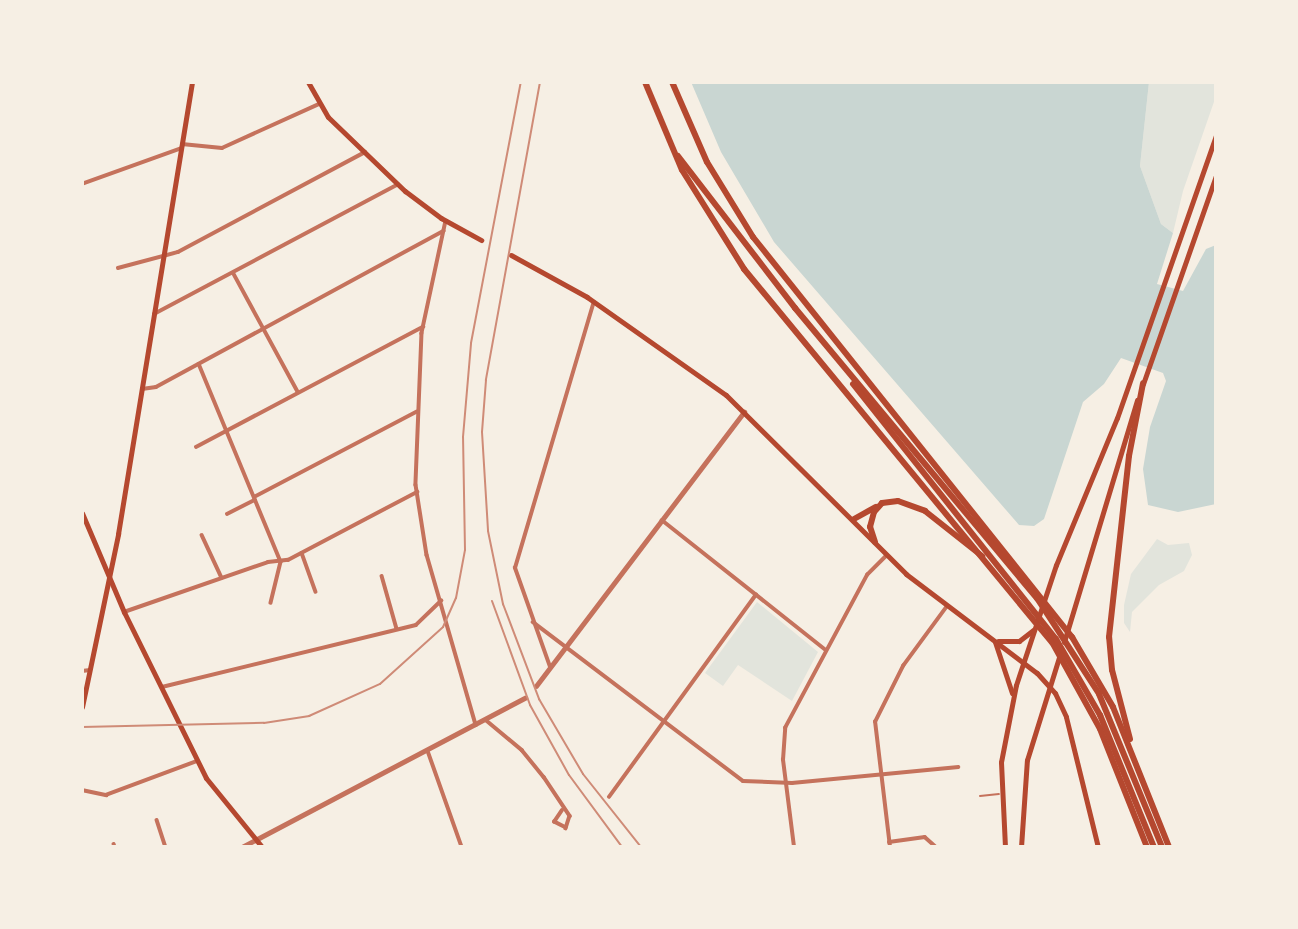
<!DOCTYPE html>
<style>
body{margin:0}
#map{position:relative;width:1298px;height:929px;overflow:hidden;background:#f6efe4;font-family:Helvetica,sans-serif}
div>[style]{position:absolute}
[style*='--x']{left:calc(var(--x)*1px);top:calc(var(--y)*1px);width:calc(var(--w)*1px);rotate:calc(var(--a)*1deg)}
.green>*{inset:0;background:#e2e4dc}
.water>*{inset:0;background:#c9d6d2}
.service>*{height:2px;margin:-1px;padding:0 1px;transform-origin:1px;border-radius:1px;background:#c5725c}
.minor>*{height:3.5px;margin:-1.75px;padding:0 1.75px;transform-origin:1.75px;border-radius:1.75px;background:#c5725c}
.tertiary>*{height:4.5px;margin:-2.25px;padding:0 2.25px;transform-origin:2.25px;border-radius:2.25px;background:#c5725c}
.secondary>*{height:5px;margin:-2.5px;padding:0 2.5px;transform-origin:2.5px;border-radius:2.5px;background:#b5482f}
.primary>*{height:5px;margin:-2.5px;padding:0 2.5px;transform-origin:2.5px;border-radius:2.5px;background:#b5482f}
.motorway>*{height:6px;margin:-3px;padding:0 3px;transform-origin:3px;border-radius:3px;background:#b5482f}
.rail>*{height:2px;margin:-1px;padding:0 1px;transform-origin:1px;border-radius:1px;background:#cf8b77}
span{translate:-50% -50%;white-space:nowrap;text-align:center;line-height:1.15;-webkit-text-stroke:5px #f6efe4;paint-order:stroke}
.frame{position:absolute;inset:0;border:84px solid #f6efe4;pointer-events:none}
</style>
<div id="map">
<div class="green">
<div style="clip-path:polygon(1149px 82px,1216px 82px,1216px 96px,1183px 191px,1173px 233px,1161px 224px,1140px 166px)"></div>
<div style="clip-path:polygon(1157px 539px,1168px 545px,1189px 543px,1192px 555px,1184px 571px,1159px 585px,1132px 612px,1130px 632px,1124px 623px,1124px 605px,1131px 574px)"></div>
<div style="clip-path:polygon(757px 602px,818px 652px,792px 701px,738px 665px,723px 686px,705px 673px)"></div>
</div>
<div class="water">
<div style="clip-path:polygon(691px 82px,1149px 82px,1140px 166px,1161px 224px,1173px 233px,1157px 284px,1183px 291px,1206px 249px,1216px 245px,1216px 504px,1178px 512px,1148px 505px,1143px 469px,1150px 427px,1166px 381px,1163px 373px,1121px 358px,1104px 384px,1083px 402px,1044px 519px,1034px 526px,1019px 525px,774px 242px,721px 152px)"></div>
</div>
<div class="service">
<div style="--x:980;--y:796;--w:19;--a:-6"></div>
</div>
<div class="minor">
<div style="--x:182;--y:144;--w:40;--a:5.7"></div>
<div style="--x:222;--y:148;--w:107;--a:-24.4"></div>
<div style="--x:82;--y:184;--w:106;--a:-19.8"></div>
<div style="--x:446;--y:221;--w:115;--a:102.1"></div>
<div style="--x:422;--y:333;--w:152;--a:92.3"></div>
<div style="--x:416;--y:485;--w:71;--a:81.1"></div>
<div style="--x:427;--y:555;--w:177;--a:73.9"></div>
<div style="--x:118;--y:268;--w:62;--a:-14.9"></div>
<div style="--x:178;--y:252;--w:212;--a:-28.1"></div>
<div style="--x:234;--y:274;--w:134;--a:61.5"></div>
<div style="--x:154;--y:314;--w:276;--a:-28"></div>
<div style="--x:199;--y:364;--w:214;--a:67.5"></div>
<div style="--x:281;--y:562;--w:42;--a:103.7"></div>
<div style="--x:142;--y:389;--w:14;--a:-8"></div>
<div style="--x:156;--y:387;--w:327;--a:-28.5"></div>
<div style="--x:196;--y:447;--w:257;--a:-27.9"></div>
<div style="--x:254;--y:497;--w:183;--a:-27.7"></div>
<div style="--x:227;--y:514;--w:31;--a:-27"></div>
<div style="--x:662;--y:520;--w:208;--a:38.4"></div>
<div style="--x:202;--y:535;--w:47;--a:65.1"></div>
<div style="--x:302;--y:553;--w:41;--a:70.3"></div>
<div style="--x:382;--y:576;--w:55;--a:74.2"></div>
<div style="--x:124;--y:612;--w:152;--a:-19.1"></div>
<div style="--x:268;--y:562;--w:20;--a:-6"></div>
<div style="--x:288;--y:560;--w:146;--a:-27.8"></div>
<div style="--x:533;--y:622;--w:263;--a:37.1"></div>
<div style="--x:743;--y:781;--w:49;--a:2.3"></div>
<div style="--x:792;--y:783;--w:167;--a:-5.5"></div>
<div style="--x:550;--y:667;--w:105;--a:-109.5"></div>
<div style="--x:515;--y:568;--w:277;--a:-73.5"></div>
<div style="--x:82;--y:671;--w:8;--a:-7"></div>
<div style="--x:162;--y:687;--w:261;--a:-13.7"></div>
<div style="--x:416;--y:625;--w:35;--a:-44"></div>
<div style="--x:486;--y:720;--w:47;--a:39.8"></div>
<div style="--x:522;--y:750;--w:35;--a:51"></div>
<div style="--x:544;--y:777;--w:47;--a:56.3"></div>
<div style="--x:570;--y:816;--w:13;--a:108"></div>
<div style="--x:566;--y:828;--w:13;--a:-153"></div>
<div style="--x:554;--y:822;--w:14;--a:-56"></div>
<div style="--x:428;--y:751;--w:102;--a:70.5"></div>
<div style="--x:82;--y:790;--w:25;--a:12"></div>
<div style="--x:106;--y:795;--w:97;--a:-20.5"></div>
<div style="--x:609;--y:797;--w:250;--a:-54"></div>
<div style="--x:157;--y:820;--w:28;--a:72"></div>
<div style="--x:889;--y:842;--w:36;--a:-8"></div>
<div style="--x:925;--y:837;--w:15;--a:42"></div>
<div style="--x:114;--y:844;--w:3;--a:72"></div>
<div style="--x:794;--y:847;--w:88;--a:-97.2"></div>
<div style="--x:783;--y:760;--w:32;--a:-86"></div>
<div style="--x:785;--y:728;--w:174;--a:-61.8"></div>
<div style="--x:867;--y:575;--w:28;--a:-45"></div>
<div style="--x:890;--y:847;--w:126;--a:-96.8"></div>
<div style="--x:875;--y:722;--w:63;--a:-63.4"></div>
<div style="--x:903;--y:666;--w:74;--a:-53.7"></div>
</div>
<div class="tertiary">
<div style="--x:536;--y:686;--w:344;--a:-52.8"></div>
<div style="--x:242;--y:847;--w:320;--a:-27.8"></div>
</div>
<div class="secondary">
<div style="--x:82;--y:513;--w:108;--a:67"></div>
<div style="--x:124;--y:612;--w:185;--a:63.7"></div>
<div style="--x:206;--y:778;--w:89;--a:50.9"></div>
</div>
<div class="primary">
<div style="--x:308;--y:82;--w:40;--a:60.3"></div>
<div style="--x:328;--y:117;--w:107;--a:43.9"></div>
<div style="--x:405;--y:191;--w:45;--a:36.9"></div>
<div style="--x:441;--y:218;--w:46;--a:28.8"></div>
<div style="--x:511;--y:255;--w:87;--a:28.9"></div>
<div style="--x:587;--y:297;--w:170;--a:35.2"></div>
<div style="--x:726;--y:395;--w:254;--a:44.8"></div>
<div style="--x:906;--y:574;--w:164;--a:37.1"></div>
<div style="--x:1037;--y:673;--w:27;--a:48"></div>
<div style="--x:1055;--y:693;--w:26;--a:65"></div>
<div style="--x:1066;--y:717;--w:134;--a:76.2"></div>
<div style="--x:1143;--y:384;--w:220;--a:-70.7"></div>
<div style="--x:998;--y:641;--w:21;--a:0"></div>
<div style="--x:1019;--y:641;--w:18;--a:-38"></div>
<div style="--x:995;--y:642;--w:54;--a:71.6"></div>
<div style="--x:1064;--y:642;--w:253;--a:-73.2"></div>
<div style="--x:82;--y:707;--w:177;--a:-78.2"></div>
<div style="--x:118;--y:534;--w:458;--a:-80.7"></div>
<div style="--x:1005;--y:847;--w:85;--a:-92.7"></div>
<div style="--x:1001;--y:762;--w:78;--a:-79"></div>
<div style="--x:1016;--y:685;--w:126;--a:-71.6"></div>
<div style="--x:1056;--y:565;--w:159;--a:-67.5"></div>
<div style="--x:1117;--y:418;--w:299;--a:-70.7"></div>
<div style="--x:1021;--y:847;--w:87;--a:-86.1"></div>
<div style="--x:1027;--y:760;--w:111;--a:-72.7"></div>
</div>
<div class="motorway">
<div style="--x:645;--y:82;--w:95;--a:67.2"></div>
<div style="--x:682;--y:170;--w:117;--a:57.9"></div>
<div style="--x:744;--y:269;--w:484;--a:50.5"></div>
<div style="--x:1052;--y:642;--w:99;--a:61.1"></div>
<div style="--x:1100;--y:729;--w:127;--a:68.3"></div>
<div style="--x:672;--y:82;--w:87;--a:66.4"></div>
<div style="--x:707;--y:162;--w:88;--a:58.5"></div>
<div style="--x:753;--y:237;--w:512;--a:51.43"></div>
<div style="--x:1072;--y:637;--w:81;--a:59.6"></div>
<div style="--x:1113;--y:707;--w:151;--a:68.2"></div>
<div style="--x:678;--y:156;--w:192;--a:52.4"></div>
<div style="--x:795;--y:308;--w:378;--a:50.2"></div>
<div style="--x:1037;--y:598;--w:114;--a:57.1"></div>
<div style="--x:1099;--y:694;--w:165;--a:67.6"></div>
<div style="--x:853;--y:384;--w:326;--a:51.5"></div>
<div style="--x:1056;--y:639;--w:88;--a:59.9"></div>
<div style="--x:1100;--y:715;--w:143;--a:67.8"></div>
<div style="--x:854;--y:519;--w:25;--a:-29"></div>
<div style="--x:875;--y:542;--w:16;--a:-108"></div>
<div style="--x:870;--y:527;--w:16;--a:-75"></div>
<div style="--x:874;--y:512;--w:12;--a:-48"></div>
<div style="--x:882;--y:503;--w:16;--a:-7"></div>
<div style="--x:898;--y:501;--w:29;--a:20"></div>
<div style="--x:925;--y:511;--w:73;--a:38.3"></div>
<div style="--x:1130;--y:739;--w:71;--a:-104.6"></div>
<div style="--x:1112;--y:670;--w:33;--a:-95"></div>
<div style="--x:1109;--y:637;--w:182;--a:-83.7"></div>
<div style="--x:1129;--y:456;--w:74;--a:-79.1"></div>
</div>
<div class="rail">
<div style="--x:540;--y:82;--w:303;--a:100.3"></div>
<div style="--x:486;--y:380;--w:52;--a:94.4"></div>
<div style="--x:482;--y:432;--w:99;--a:86.5"></div>
<div style="--x:488;--y:531;--w:75;--a:78.4"></div>
<div style="--x:503;--y:604;--w:102;--a:69.2"></div>
<div style="--x:539;--y:699;--w:87;--a:59.6"></div>
<div style="--x:583;--y:774;--w:93;--a:51.5"></div>
<div style="--x:492;--y:601;--w:111;--a:69.9"></div>
<div style="--x:530;--y:705;--w:80;--a:60.9"></div>
<div style="--x:569;--y:775;--w:89;--a:53.6"></div>
<div style="--x:82;--y:727;--w:182;--a:-1.3"></div>
<div style="--x:264;--y:723;--w:46;--a:-8.8"></div>
<div style="--x:309;--y:716;--w:78;--a:-24.3"></div>
<div style="--x:380;--y:684;--w:85;--a:-42.1"></div>
<div style="--x:443;--y:627;--w:32;--a:-66"></div>
<div style="--x:456;--y:598;--w:49;--a:-79.4"></div>
<div style="--x:465;--y:550;--w:113;--a:-91"></div>
<div style="--x:463;--y:437;--w:94;--a:-85.1"></div>
<div style="--x:471;--y:343;--w:266;--a:-79.2"></div>
</div>
<div class="frame"></div>
</div>
